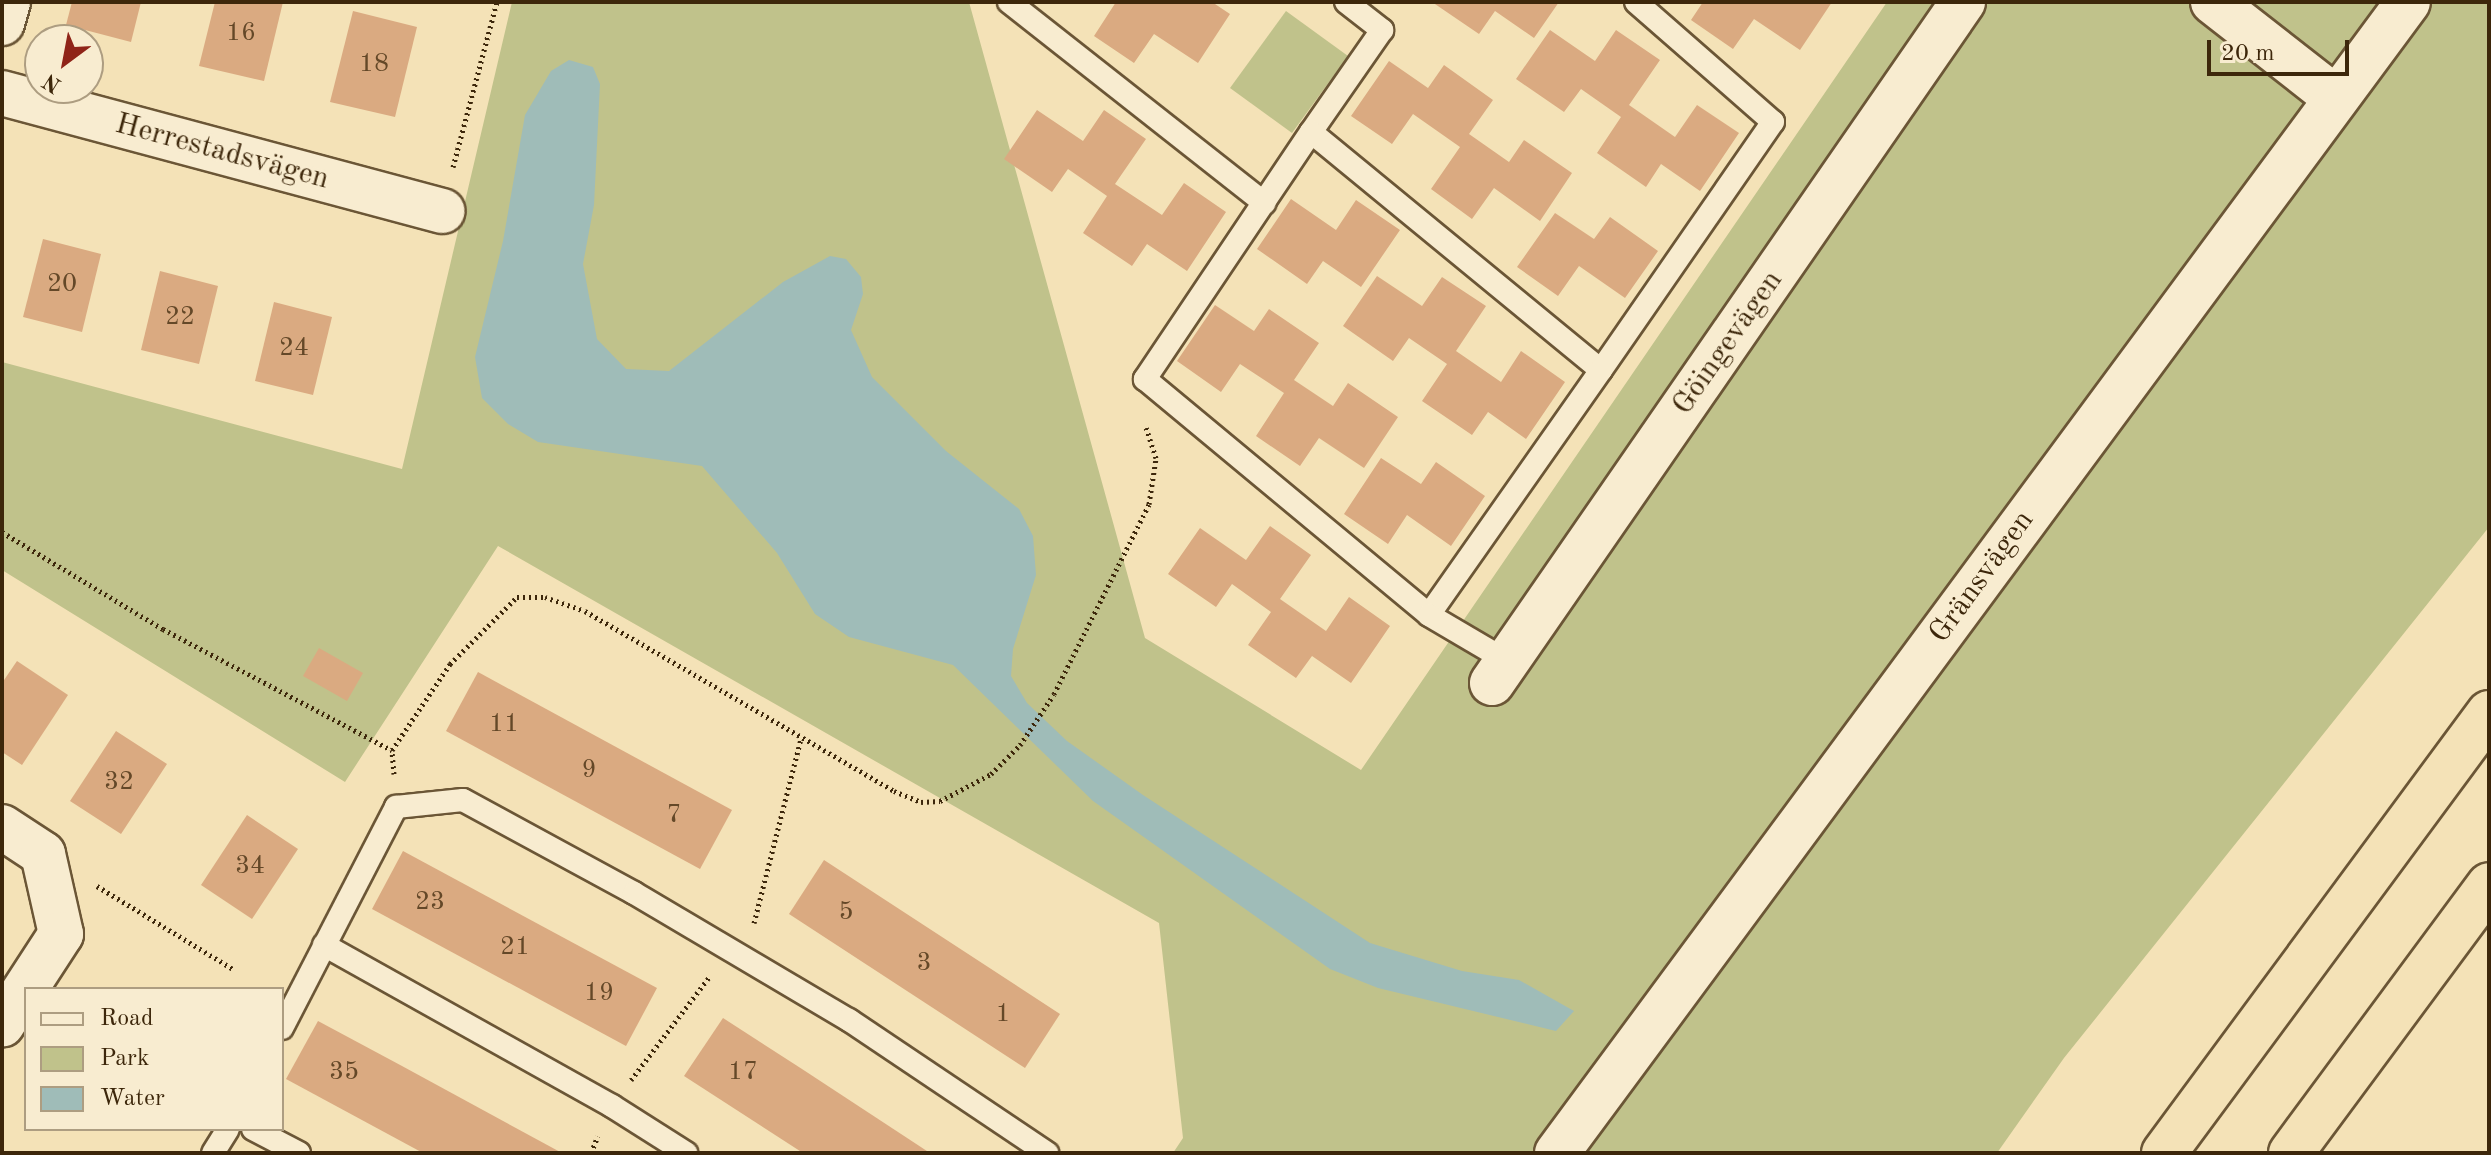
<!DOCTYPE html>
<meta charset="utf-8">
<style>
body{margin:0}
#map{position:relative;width:2491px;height:1155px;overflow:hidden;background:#f4e2b7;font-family:"Old Standard TT",serif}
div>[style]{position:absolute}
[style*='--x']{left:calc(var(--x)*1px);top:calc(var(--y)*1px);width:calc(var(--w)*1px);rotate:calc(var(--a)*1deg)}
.green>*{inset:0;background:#c0c28b}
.water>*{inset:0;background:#9fbcb8}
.building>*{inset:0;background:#daaa81}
.path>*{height:5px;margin-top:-2.5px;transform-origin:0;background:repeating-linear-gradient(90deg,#3d270b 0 2px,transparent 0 6px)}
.roads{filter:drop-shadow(2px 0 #6b5636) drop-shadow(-2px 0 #6b5636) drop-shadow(0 2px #6b5636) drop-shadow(0 -2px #6b5636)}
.service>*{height:22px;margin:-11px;padding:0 11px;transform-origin:11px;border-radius:11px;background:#f8ecd0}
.minor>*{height:44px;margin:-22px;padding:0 22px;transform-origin:22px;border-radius:22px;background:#f8ecd0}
.tertiary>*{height:44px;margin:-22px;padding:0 22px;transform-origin:22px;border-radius:22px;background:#f8ecd0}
.motorway>*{height:44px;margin:-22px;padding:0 22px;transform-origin:22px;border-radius:22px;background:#f4e2b7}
span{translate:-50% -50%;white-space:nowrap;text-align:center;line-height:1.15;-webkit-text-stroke:6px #f8ecd0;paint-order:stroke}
.number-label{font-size:26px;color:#644828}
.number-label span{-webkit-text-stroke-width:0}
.street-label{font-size:30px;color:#3d270b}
.frame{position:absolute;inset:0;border:4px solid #3d270b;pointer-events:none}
.legend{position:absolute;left:24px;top:987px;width:260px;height:144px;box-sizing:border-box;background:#f8ecd0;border:2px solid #ad9d81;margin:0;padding:10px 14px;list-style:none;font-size:24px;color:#3d270b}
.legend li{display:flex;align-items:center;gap:16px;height:40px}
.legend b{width:40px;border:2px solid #ad9d81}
.north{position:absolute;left:24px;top:24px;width:80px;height:80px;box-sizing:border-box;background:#f8ecd0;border:2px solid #ad9d81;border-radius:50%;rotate:212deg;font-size:22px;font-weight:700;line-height:32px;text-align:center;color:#3d270b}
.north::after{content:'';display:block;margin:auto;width:28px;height:36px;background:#8f2418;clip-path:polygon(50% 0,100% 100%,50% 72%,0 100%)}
.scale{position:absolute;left:2207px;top:40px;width:142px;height:36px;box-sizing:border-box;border:4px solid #3d270b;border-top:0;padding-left:10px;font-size:24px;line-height:28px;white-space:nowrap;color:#3d270b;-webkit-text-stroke:6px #f8ecd0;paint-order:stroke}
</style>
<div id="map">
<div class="green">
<div style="clip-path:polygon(512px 2px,969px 2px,1145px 638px,1361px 770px,1887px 2px,2489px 2px,2489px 527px,2064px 1058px,1997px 1153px,1173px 1153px,1183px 1138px,1159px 923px,498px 546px,345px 782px,2px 570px,2px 362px,402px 469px)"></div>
<div style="clip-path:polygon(1286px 11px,1348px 56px,1292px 133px,1230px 88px)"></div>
</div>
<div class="water">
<div style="clip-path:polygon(569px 60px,593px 67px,600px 84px,594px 205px,583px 264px,597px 339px,626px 369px,669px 371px,783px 282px,830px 256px,846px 259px,861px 277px,863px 294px,851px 330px,872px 377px,946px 451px,1019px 509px,1033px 536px,1036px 575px,1013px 649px,1011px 676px,1027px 703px,1067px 741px,1143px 795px,1370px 943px,1462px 971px,1519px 980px,1574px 1011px,1556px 1031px,1378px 988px,1330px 969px,1093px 801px,953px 665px,849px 637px,815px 614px,777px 553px,702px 466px,538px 442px,508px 424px,482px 398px,475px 357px,503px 241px,525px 115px,551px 71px)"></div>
</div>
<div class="building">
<div style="clip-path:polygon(72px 2px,141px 2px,131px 42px,66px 25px)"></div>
<div style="clip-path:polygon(215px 2px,283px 2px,264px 81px,199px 66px)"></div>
<div style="clip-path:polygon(1116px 2px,1212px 2px,1230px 14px,1198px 63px,1154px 34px,1134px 63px,1094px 36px)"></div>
<div style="clip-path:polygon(1432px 2px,1559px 2px,1534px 38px,1495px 11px,1479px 34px)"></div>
<div style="clip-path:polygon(1703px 2px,1832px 2px,1800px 50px,1754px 19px,1733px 49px,1691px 20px)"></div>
<div style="clip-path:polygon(353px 11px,417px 27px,395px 117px,330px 102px)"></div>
<div style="clip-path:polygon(1550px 30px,1595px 61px,1616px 30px,1660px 60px,1629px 105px,1675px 137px,1697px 105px,1739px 133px,1700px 191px,1661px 164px,1646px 187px,1597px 153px,1621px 117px,1581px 89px,1564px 112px,1516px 79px)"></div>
<div style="clip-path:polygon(1389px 61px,1428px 88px,1444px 65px,1493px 100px,1469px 134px,1509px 162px,1524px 140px,1572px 173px,1540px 221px,1494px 188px,1472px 219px,1431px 189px,1460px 147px,1413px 114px,1392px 144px,1351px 116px)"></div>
<div style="clip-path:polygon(1037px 110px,1083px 141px,1104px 110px,1146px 139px,1115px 184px,1162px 215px,1184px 183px,1226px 212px,1187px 271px,1147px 244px,1132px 266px,1083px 233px,1107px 196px,1068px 169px,1052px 192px,1004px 159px)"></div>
<div style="clip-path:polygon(1291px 199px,1336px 230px,1356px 200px,1400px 230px,1361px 287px,1323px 261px,1307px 284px,1257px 249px)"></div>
<div style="clip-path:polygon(1555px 213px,1594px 239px,1610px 217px,1658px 251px,1625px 298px,1579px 266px,1558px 296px,1517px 267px)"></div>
<div style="clip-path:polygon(43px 239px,101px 254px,82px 332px,23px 317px)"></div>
<div style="clip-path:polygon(160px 271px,218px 286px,199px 364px,141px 350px)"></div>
<div style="clip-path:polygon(1377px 276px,1422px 306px,1442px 277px,1486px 306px,1456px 351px,1501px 382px,1521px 351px,1565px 382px,1526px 439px,1488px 412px,1472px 435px,1422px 401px,1447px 364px,1409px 338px,1393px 361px,1343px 326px)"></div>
<div style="clip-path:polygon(274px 302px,332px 317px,313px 395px,255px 381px)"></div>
<div style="clip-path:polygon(1215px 305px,1254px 331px,1269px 309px,1319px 343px,1294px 380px,1333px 406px,1348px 383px,1398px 417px,1364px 468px,1319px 438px,1300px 466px,1256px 436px,1284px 393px,1240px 364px,1221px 392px,1177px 361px)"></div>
<div style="clip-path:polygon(1381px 458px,1421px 484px,1436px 462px,1485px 496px,1451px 546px,1407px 515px,1388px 544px,1344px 514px)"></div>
<div style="clip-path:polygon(1270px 526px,1311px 555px,1280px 599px,1326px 631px,1349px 597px,1390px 626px,1351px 683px,1312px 656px,1296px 678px,1248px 645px,1271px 612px,1232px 584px,1216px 607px,1168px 574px,1200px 528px,1246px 560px)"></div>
<div style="clip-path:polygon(319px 648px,363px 673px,347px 701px,303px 676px)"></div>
<div style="clip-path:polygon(17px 661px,68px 695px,22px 765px,2px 752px,2px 683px)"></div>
<div style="clip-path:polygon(478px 672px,732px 810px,700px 869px,446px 731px)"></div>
<div style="clip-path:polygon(116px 731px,167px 764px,121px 834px,70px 801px)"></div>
<div style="clip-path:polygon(247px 815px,298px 849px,252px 919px,201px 885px)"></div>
<div style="clip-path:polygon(403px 851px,657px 988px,626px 1046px,372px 909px)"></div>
<div style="clip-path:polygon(824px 860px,1060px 1014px,1025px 1068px,789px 914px)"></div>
<div style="clip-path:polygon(723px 1018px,802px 1069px,930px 1153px,803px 1153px,684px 1076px)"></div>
<div style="clip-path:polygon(318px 1021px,402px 1066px,562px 1153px,423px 1153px,286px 1079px)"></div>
</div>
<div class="path">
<div style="--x:453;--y:167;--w:171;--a:-75.1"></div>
<div style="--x:2;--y:532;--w:188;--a:31.1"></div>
<div style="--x:163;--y:629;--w:259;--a:27.9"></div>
<div style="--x:394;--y:774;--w:24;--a:-95"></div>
<div style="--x:392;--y:750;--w:104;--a:-56"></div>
<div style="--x:450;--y:664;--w:95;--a:-45"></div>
<div style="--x:517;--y:597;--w:28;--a:0"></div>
<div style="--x:545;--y:597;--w:42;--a:19.3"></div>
<div style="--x:585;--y:611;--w:358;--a:30.2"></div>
<div style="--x:894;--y:791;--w:29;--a:22"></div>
<div style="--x:921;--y:802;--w:19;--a:-3"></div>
<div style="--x:940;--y:801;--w:58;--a:-27.9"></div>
<div style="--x:991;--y:774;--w:41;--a:-45"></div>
<div style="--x:1020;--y:745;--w:61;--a:-56.3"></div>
<div style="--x:1054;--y:694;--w:212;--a:-63.4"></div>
<div style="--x:1149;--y:504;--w:47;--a:-81.3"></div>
<div style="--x:1156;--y:458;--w:32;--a:-108"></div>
<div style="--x:97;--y:886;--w:159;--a:31.4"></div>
<div style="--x:754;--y:923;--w:191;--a:-75.7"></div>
<div style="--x:631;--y:1080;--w:131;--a:-52.8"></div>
<div style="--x:591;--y:1153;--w:18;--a:-68"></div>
</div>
<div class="roads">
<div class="service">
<div style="--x:1009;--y:2;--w:325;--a:38.2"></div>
<div style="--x:1346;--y:2;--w:46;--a:37.9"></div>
<div style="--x:1382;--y:30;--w:124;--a:124.8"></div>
<div style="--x:1311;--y:132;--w:375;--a:39.4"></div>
<div style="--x:1601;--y:370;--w:299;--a:125.1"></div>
<div style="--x:1311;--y:132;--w:298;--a:123.9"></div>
<div style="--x:1145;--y:379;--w:369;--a:39.7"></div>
<div style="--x:1429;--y:615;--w:91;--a:30.5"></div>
<div style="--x:1601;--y:370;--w:302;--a:-55.3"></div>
<div style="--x:1773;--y:122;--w:182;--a:-138.8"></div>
<div style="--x:324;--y:945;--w:330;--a:29.2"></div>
<div style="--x:612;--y:1106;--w:88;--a:32.4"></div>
<div style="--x:282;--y:1028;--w:249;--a:-62.7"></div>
<div style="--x:396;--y:807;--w:67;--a:-6"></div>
<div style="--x:463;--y:800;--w:195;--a:28.5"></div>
<div style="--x:634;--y:893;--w:250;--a:30.6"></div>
<div style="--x:849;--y:1020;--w:239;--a:33.9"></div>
<div style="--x:253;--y:1129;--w:52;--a:27.6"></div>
<div style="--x:213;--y:1153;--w:28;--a:-58"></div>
</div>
<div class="minor">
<div style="--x:2213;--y:2;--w:156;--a:38"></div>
<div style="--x:2;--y:23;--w:22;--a:-74"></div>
<div style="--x:2;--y:93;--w:456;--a:15"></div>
<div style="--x:1492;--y:683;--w:828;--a:-55.33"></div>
<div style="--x:2;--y:827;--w:49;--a:33.4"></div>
<div style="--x:43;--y:854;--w:82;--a:77.3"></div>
<div style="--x:61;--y:934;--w:108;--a:123"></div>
</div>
<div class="tertiary">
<div style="--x:1557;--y:1153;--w:1431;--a:-53.52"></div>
</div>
<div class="motorway">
<div style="--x:2164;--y:1153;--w:547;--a:-53.55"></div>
<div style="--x:2291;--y:1153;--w:333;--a:-53.5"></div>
</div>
</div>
<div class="number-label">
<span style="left:241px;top:34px">16</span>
<span style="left:374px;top:65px">18</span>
<span style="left:62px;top:285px">20</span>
<span style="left:180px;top:318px">22</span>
<span style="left:294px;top:349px">24</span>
<span style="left:504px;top:725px">11</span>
<span style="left:589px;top:771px">9</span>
<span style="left:119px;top:783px">32</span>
<span style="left:674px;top:816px">7</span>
<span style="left:250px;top:867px">34</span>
<span style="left:430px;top:903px">23</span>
<span style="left:846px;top:913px">5</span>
<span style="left:515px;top:948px">21</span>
<span style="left:924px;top:964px">3</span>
<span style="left:599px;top:994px">19</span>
<span style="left:1003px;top:1015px">1</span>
<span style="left:344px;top:1073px">35</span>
<span style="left:743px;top:1073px">17</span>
</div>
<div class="street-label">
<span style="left:222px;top:152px;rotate:15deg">Herrestadsvägen</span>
<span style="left:1728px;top:343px;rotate:-55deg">Göingevägen</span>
<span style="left:1982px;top:577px;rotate:-54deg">Gränsvägen</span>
</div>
<div class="frame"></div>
<ul class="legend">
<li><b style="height:10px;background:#f8ecd0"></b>Road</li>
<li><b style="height:22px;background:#c0c28b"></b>Park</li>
<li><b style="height:22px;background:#9fbcb8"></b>Water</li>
</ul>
<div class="north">N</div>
<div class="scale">20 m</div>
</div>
